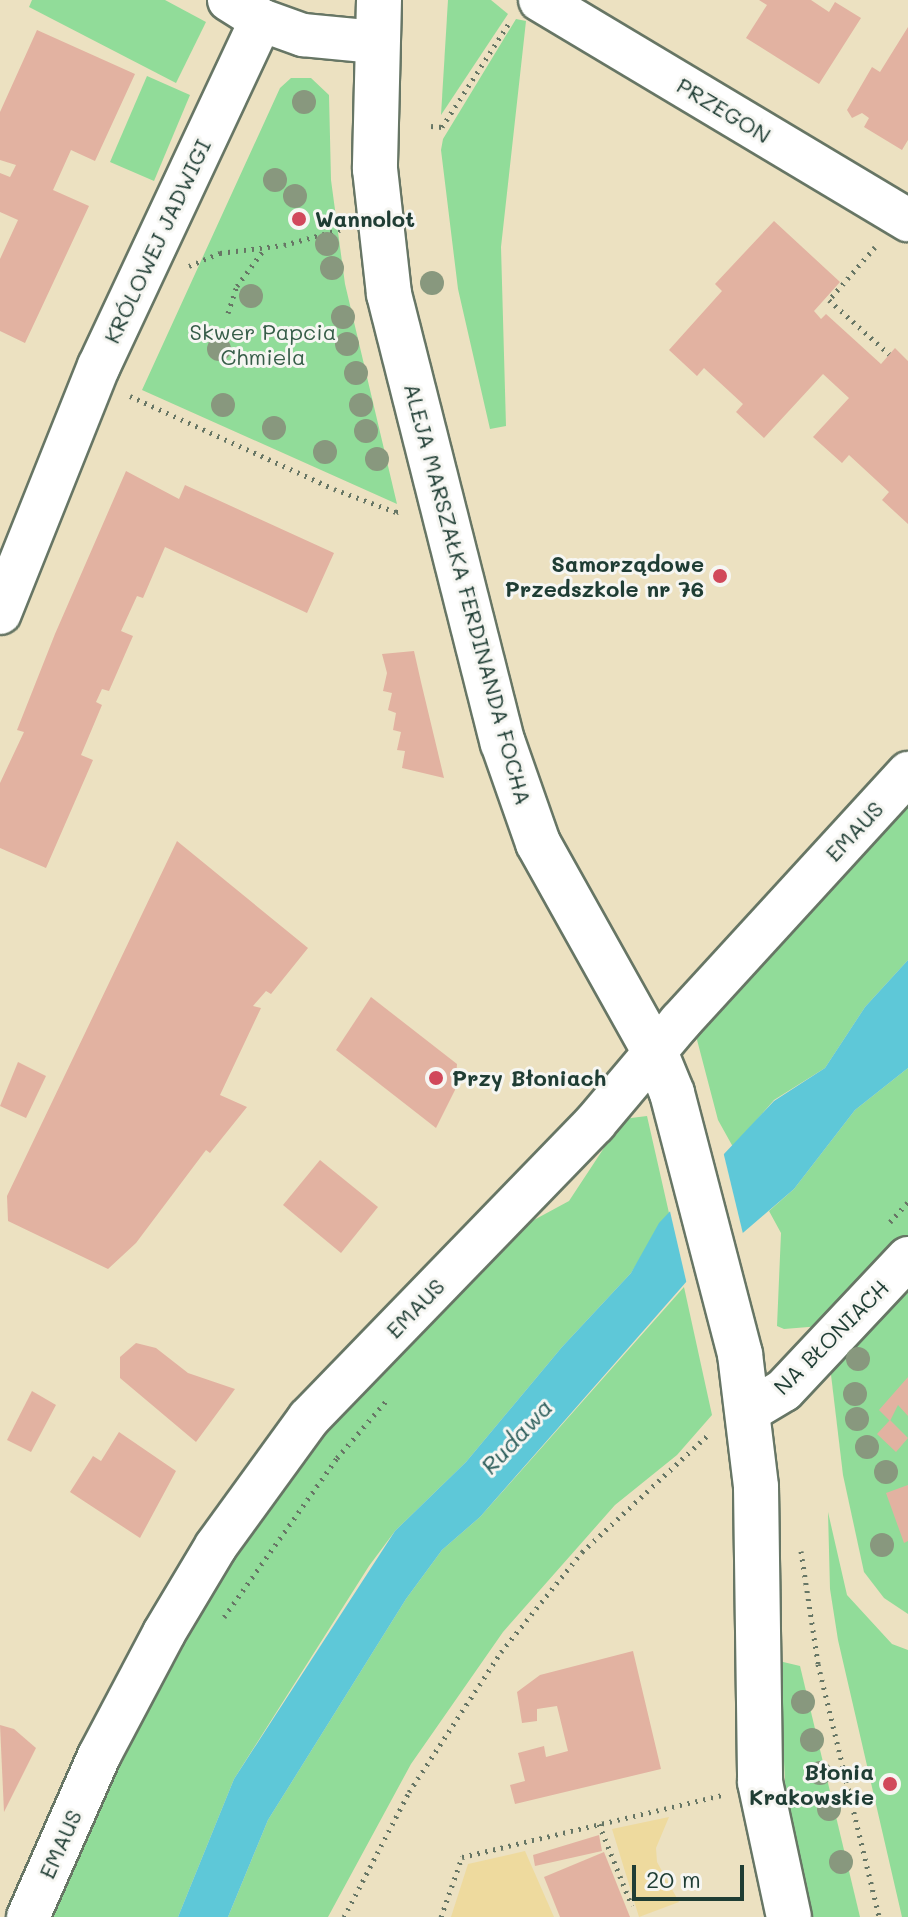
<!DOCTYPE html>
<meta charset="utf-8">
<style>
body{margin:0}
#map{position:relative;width:908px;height:1917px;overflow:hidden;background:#ece1c1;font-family:Mali,sans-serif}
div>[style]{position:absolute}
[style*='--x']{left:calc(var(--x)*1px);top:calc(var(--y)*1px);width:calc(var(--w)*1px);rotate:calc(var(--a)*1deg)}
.green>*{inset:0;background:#91dc99}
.sand>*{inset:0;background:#eeda9e}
.water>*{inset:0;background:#5ec8d8}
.pier>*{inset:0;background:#ece1c1}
.building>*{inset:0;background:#e2b2a1}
.path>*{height:5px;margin-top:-2.5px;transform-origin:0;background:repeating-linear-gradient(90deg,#677665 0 2px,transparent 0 8px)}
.roads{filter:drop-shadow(2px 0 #677665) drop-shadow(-2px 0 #677665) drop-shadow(0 2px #677665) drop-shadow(0 -2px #677665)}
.street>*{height:42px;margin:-21px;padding:0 21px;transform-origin:21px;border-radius:21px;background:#fff}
.secondary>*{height:44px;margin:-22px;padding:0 22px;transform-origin:22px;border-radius:22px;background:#fff}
.trees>*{width:24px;height:24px;margin:-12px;border-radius:50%;background:#88987e}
.dots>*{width:22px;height:22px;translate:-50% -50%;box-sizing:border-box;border:4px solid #f6f6f2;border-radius:50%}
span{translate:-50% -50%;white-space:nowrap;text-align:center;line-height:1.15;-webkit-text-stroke:6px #f6f6f2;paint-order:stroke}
.street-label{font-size:22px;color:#1f3d34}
.poi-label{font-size:22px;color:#1f3d34;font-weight:700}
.left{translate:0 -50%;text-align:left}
.right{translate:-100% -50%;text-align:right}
.park-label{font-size:22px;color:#365d48}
.water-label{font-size:24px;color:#2f605d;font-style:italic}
.scale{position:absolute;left:632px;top:1865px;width:112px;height:36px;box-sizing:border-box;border:4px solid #1f3d34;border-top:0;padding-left:10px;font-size:24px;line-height:28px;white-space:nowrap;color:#1f3d34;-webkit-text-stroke:6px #f6f6f2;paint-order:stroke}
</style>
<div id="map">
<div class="green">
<div style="clip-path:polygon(32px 0,165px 0,206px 22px,176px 83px,29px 7px)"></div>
<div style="clip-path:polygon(448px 0,491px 0,508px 14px,441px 115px)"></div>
<div style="clip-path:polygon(516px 19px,526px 21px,501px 247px,506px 426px,490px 429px,458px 289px,441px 150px,443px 139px)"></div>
<div style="clip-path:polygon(147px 76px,190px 95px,154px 181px,110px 162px)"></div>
<div style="clip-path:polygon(291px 78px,311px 78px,329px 95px,331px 180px,345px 284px,397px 504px,142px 390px,280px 88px)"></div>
<div style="clip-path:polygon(908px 794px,908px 960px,865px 1007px,825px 1068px,774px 1100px,733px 1147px,718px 1120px,696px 1036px)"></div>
<div style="clip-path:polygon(908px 1068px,908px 1235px,821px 1326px,784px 1329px,777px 1326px,781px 1233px,769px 1211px,794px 1189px,855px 1110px)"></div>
<div style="clip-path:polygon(647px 1116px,669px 1213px,631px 1273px,562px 1347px,466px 1462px,395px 1531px,369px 1566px,234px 1779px,178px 1917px,48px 1917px,124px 1745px,188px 1622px,284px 1473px,497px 1240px,569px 1201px,623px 1119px)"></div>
<div style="clip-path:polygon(908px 1278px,908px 1614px,884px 1598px,864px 1572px,843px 1475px,829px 1358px)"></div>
<div style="clip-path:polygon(684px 1287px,712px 1415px,677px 1455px,615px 1505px,503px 1632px,411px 1764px,328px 1917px,228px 1917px,268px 1820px,406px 1599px,442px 1550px,480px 1517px)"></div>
<div style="clip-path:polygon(828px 1512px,847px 1595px,892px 1644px,908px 1650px,908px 1917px,902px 1917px,838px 1640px,830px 1589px)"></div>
<div style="clip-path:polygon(779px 1661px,800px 1666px,860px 1917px,811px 1917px,786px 1801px)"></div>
</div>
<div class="sand">
<div style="clip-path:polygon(669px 1817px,656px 1848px,657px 1862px,679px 1902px,639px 1917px,612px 1829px)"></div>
<div style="clip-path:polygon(525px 1851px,554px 1917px,451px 1917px,468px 1864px)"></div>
</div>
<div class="water">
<div style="clip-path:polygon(908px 960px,908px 1068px,855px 1110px,794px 1189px,687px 1281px,480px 1517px,442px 1550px,406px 1599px,268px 1820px,228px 1917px,178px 1917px,234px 1779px,395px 1531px,466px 1462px,562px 1347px,631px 1273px,659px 1223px,774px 1101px,825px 1068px,865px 1007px)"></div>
</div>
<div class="pier">
<div style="clip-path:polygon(723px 1151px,744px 1238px,688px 1289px,669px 1207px)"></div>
</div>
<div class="building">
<div style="clip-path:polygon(759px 0,811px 0,829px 12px,835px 2px,861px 18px,819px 84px,746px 38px,767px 5px)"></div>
<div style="clip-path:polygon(908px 27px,908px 140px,902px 150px,864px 127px,869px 118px,862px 113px,852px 118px,847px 110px,872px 67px,880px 72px)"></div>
<div style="clip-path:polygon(37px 30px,135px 74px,95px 161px,71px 150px,53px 190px,89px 206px,25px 343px,0 331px,0 259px,18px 220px,0 212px,0 173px,10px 177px,16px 165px,0 160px,0 112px)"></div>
<div style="clip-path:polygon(774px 221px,840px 282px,814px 311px,821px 319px,826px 314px,881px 364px,895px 348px,908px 361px,908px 524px,882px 500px,889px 492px,849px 455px,842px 463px,813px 437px,849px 398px,823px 374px,764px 438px,736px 412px,743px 404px,704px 368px,697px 376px,669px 350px,722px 291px,715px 284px)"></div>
<div style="clip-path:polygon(126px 471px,179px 499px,185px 485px,334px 553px,307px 613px,165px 547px,143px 598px,137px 596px,121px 631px,133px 636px,109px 691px,102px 689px,96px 702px,102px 705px,81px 755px,93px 760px,46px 868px,0 848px,0 783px,24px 732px,17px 730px,55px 634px)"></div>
<div style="clip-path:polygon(414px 651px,421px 682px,444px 778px,402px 768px,405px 751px,397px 750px,401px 732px,393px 730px,396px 713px,388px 710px,392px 693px,383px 691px,387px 673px,382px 654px)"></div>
<div style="clip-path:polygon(177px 841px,308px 948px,271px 994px,266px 991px,253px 1006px,261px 1008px,220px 1095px,247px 1107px,210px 1153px,206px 1150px,136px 1243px,108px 1269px,8px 1221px,7px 1196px)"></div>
<div style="clip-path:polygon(371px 997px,457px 1064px,455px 1090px,436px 1128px,336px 1050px)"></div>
<div style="clip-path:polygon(18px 1062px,46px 1076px,26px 1118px,0 1106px)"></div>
<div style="clip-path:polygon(320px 1160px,378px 1207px,341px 1253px,283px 1205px)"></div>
<div style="clip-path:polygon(136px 1343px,156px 1348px,188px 1373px,235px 1389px,196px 1442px,120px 1378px,120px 1357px)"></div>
<div style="clip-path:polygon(908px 1377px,908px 1416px,898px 1405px,890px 1421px,879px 1410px)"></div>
<div style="clip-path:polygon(32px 1391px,56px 1405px,31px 1452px,7px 1440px)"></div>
<div style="clip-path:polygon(890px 1420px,908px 1438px,896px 1452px,877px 1434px)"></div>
<div style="clip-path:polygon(119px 1432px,176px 1471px,140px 1538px,70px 1492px,93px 1456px,101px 1461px)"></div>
<div style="clip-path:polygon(908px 1485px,908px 1541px,904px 1543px,886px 1493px)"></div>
<div style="clip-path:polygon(633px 1651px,661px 1769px,515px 1804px,510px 1785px,525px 1781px,518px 1753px,544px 1746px,546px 1757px,568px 1751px,557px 1706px,537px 1709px,537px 1721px,522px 1723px,517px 1692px,540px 1675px)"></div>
<div style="clip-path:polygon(0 1725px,14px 1729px,36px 1748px,4px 1812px)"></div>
<div style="clip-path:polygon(599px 1835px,602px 1851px,535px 1866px,533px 1855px)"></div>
<div style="clip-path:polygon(604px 1852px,630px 1917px,560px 1917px,544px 1877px)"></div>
</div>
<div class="path">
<div style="--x:431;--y:126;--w:11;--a:5"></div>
<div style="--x:442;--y:127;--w:124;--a:-57.2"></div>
<div style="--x:875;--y:247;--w:70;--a:131"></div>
<div style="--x:829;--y:300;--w:81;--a:42"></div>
<div style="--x:189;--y:266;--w:34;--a:-23"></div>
<div style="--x:220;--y:253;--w:64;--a:-7.1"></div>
<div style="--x:284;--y:245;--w:60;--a:-15.4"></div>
<div style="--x:228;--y:313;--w:28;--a:-72"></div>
<div style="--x:237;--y:286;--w:47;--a:-53.6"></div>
<div style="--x:130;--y:396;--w:224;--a:24.5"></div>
<div style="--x:334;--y:489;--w:66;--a:20.4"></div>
<div style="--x:396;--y:512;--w:7;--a:-16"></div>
<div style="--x:890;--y:1222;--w:27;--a:-48"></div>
<div style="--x:801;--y:1551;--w:114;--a:81.4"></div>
<div style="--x:818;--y:1664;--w:260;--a:76.4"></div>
<div style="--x:224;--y:1617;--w:195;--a:-54.6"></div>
<div style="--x:337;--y:1458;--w:75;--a:-49.3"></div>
<div style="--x:599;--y:1824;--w:88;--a:68.1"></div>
<div style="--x:344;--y:1917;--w:141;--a:-62.5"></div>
<div style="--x:409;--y:1792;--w:168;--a:-56.7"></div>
<div style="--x:501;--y:1652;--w:129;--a:-51"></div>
<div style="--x:582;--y:1552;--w:172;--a:-42.9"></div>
<div style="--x:441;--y:1917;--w:64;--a:-70.7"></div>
<div style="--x:462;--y:1857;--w:268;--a:-13.4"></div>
</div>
<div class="roads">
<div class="street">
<div style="--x:229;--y:0;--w:38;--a:32"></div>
<div style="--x:261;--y:20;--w:45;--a:19.7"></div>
<div style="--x:303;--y:35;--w:73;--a:5.5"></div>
<div style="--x:540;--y:0;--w:429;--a:30.9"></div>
<div style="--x:0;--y:613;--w:266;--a:-68.2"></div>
<div style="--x:99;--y:366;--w:382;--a:-64.9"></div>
<div style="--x:749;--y:1411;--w:41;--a:-31"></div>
<div style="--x:784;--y:1390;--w:181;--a:-46.8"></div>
<div style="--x:28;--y:1917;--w:176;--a:-66.2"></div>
<div style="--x:99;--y:1756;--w:139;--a:-62.1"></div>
<div style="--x:164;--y:1633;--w:101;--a:-59.1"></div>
<div style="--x:216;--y:1546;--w:158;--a:-54"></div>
<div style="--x:309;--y:1418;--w:411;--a:-45.9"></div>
<div style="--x:595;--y:1123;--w:132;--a:-49.9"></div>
<div style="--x:680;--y:1022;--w:338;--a:-47.5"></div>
</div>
<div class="secondary">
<div style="--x:379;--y:0;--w:169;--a:91.4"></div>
<div style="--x:375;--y:169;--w:126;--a:83.6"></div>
<div style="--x:389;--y:294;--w:463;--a:75.8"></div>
<div style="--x:503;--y:743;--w:106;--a:70.7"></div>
<div style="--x:538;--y:843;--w:242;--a:60.8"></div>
<div style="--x:656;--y:1054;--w:42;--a:67.7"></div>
<div style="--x:672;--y:1093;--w:270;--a:75.4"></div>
<div style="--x:740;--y:1354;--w:134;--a:83.1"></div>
<div style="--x:756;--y:1487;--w:295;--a:89.2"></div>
<div style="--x:760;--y:1782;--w:138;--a:77.9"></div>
</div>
</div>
<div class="trees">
<div style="left:304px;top:102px"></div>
<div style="left:275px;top:180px"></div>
<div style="left:295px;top:196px"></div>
<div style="left:327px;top:244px"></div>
<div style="left:332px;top:268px"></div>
<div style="left:432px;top:283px"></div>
<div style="left:251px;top:296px"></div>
<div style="left:343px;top:317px"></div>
<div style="left:347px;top:344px"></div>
<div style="left:219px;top:349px"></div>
<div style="left:356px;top:373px"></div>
<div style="left:223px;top:405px"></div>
<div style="left:361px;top:405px"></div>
<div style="left:274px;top:428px"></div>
<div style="left:366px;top:431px"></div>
<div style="left:325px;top:452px"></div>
<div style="left:377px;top:459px"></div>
<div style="left:858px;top:1359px"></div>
<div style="left:855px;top:1394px"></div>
<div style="left:857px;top:1419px"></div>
<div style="left:867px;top:1447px"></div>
<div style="left:886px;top:1472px"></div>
<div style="left:882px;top:1545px"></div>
<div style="left:803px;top:1702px"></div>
<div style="left:812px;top:1740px"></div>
<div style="left:820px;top:1773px"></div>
<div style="left:829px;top:1809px"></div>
<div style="left:841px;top:1862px"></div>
</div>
<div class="dots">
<div style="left:299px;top:219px;background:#d1495b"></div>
<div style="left:720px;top:576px;background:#d1495b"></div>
<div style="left:436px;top:1078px;background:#d1495b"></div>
<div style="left:890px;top:1784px;background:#d1495b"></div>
</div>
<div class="street-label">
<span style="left:724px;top:110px;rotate:31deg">PRZEGON</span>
<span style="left:157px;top:241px;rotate:-65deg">KRÓLOWEJ JADWIGI</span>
<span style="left:468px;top:594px;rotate:75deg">ALEJA MARSZAŁKA FERDINANDA FOCHA</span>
<span style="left:854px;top:831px;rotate:-47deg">EMAUS</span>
<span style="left:415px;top:1308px;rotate:-46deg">EMAUS</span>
<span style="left:831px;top:1337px;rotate:-45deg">NA BŁONIACH</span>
<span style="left:60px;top:1844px;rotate:-66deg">EMAUS</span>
</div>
<div class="poi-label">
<span class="left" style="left:315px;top:219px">Wannolot</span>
<span class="right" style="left:704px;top:576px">Samorządowe<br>Przedszkole nr 76</span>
<span class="left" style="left:452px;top:1078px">Przy Błoniach</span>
<span class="right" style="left:874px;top:1784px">Błonia<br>Krakowskie</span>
</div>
<div class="park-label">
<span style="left:263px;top:344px">Skwer Papcia<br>Chmiela</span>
</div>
<div class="water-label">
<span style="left:516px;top:1436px;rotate:-47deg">Rudawa</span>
</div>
<div class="scale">20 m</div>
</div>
